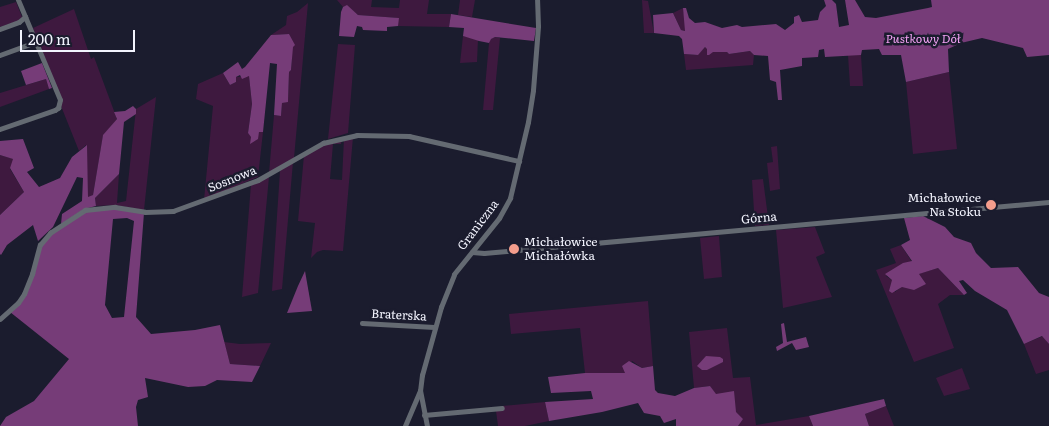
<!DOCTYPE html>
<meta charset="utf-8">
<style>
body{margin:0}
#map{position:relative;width:1049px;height:426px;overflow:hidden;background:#1b1c2e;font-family:Literata,serif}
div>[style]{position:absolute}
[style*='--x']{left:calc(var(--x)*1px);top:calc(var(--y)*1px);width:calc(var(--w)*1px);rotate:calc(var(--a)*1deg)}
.green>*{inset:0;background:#3e193f}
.forest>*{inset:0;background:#763c78}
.minor>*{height:4.5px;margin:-2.25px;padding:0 2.25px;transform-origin:2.25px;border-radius:2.25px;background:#646a72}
.tertiary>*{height:5px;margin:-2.5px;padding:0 2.5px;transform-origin:2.5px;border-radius:2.5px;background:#646a72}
.dots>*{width:14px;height:14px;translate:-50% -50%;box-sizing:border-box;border:2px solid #1b1c2e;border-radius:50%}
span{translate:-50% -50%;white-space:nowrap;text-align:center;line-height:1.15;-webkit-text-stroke:5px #1b1c2e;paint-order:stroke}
.park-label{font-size:12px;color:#f5a2f6;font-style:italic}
.street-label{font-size:12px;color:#f3f4fe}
.poi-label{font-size:12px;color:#f3f4fe}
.right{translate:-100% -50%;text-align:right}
.left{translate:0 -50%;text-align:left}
.scale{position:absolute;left:20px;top:30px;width:115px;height:22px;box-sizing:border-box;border:2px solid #f3f4fe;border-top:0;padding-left:6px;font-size:15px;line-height:18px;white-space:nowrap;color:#f3f4fe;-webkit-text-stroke:4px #1b1c2e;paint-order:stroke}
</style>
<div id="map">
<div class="green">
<div style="clip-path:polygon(337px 0,372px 0,371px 7px,399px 8px,400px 0,429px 0,427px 14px,451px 14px,449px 27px,398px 26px,398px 18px,358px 15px,347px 6px,343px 7px)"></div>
<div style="clip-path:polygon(460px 0,475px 0,472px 17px,458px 15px)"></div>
<div style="clip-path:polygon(642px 0,648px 1px,654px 33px,644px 33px)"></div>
<div style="clip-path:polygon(16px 2px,22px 17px,18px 21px,0 27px,0 7px)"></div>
<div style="clip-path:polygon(308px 3px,294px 158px,269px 173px,274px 115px,281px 116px,282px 103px,288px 101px,289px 72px,291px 70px,292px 59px,289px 34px,271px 35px,286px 25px,287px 16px,297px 12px)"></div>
<div style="clip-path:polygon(683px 8px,686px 28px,685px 31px,681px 30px,673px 13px)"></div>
<div style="clip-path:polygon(74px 9px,91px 59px,94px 57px,117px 119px,103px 136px,93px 195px,88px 198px,86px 145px,79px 151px,61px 106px,61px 98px,33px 28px)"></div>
<div style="clip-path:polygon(463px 36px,478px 39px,477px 62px,460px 63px)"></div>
<div style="clip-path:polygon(495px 37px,500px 38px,493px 110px,483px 110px,489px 43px,490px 39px)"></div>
<div style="clip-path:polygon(338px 44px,355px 45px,348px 133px,328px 139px)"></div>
<div style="clip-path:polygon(705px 47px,713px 52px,727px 52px,729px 54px,750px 51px,754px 55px,753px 65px,686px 70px,684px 54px,697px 55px)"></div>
<div style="clip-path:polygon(848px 55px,861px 55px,863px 86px,850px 86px)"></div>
<div style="clip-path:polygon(949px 72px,957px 149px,913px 154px,906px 82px)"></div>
<div style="clip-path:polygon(223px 73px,230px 85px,236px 82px,236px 77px,249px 76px,252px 104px,248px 133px,255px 141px,259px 132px,263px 132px,258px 177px,204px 200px,213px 106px,196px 99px,198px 84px)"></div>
<div style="clip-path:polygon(46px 79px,49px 89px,0 107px,0 93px)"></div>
<div style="clip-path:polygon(156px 97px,144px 210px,115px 205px,96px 206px,95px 198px,119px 174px,117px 203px,126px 201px,136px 109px)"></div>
<div style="clip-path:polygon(353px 137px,343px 251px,323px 250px,317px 252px,311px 258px,315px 223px,298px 221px,304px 155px,321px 146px,342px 139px,341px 144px,333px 144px,330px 179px,342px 180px,344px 138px)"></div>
<div style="clip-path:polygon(777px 146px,780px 189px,770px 191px,767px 163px,773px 162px,771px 147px)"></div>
<div style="clip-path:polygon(0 155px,14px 159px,10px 169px,24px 192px,0 215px)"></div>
<div style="clip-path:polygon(293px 162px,282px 289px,272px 291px,280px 171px)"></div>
<div style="clip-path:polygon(269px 177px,258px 293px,242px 297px,251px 184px)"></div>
<div style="clip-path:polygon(763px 179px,769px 225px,755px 226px,752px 180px)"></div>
<div style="clip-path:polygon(815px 227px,825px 253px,816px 257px,832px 297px,783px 308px,776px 230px)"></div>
<div style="clip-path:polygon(719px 236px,722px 277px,704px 279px,700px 238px)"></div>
<div style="clip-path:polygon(901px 245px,912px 262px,886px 276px,892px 280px,895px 292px,918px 274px,938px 268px,964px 295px,950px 295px,938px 304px,954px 348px,914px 362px,876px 270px,896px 263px,890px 249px)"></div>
<div style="clip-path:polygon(648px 301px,653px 366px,642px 368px,632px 361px,625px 373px,585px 373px,580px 328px,511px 334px,509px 314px)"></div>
<div style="clip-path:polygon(727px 328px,733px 378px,750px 377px,756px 425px,809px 416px,813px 426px,738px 426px,742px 419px,713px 393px,710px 386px,694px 388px,689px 332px)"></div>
<div style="clip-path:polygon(1043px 336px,1049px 344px,1049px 370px,1036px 374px,1024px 344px)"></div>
<div style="clip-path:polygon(224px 342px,240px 344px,271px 343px,260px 366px,230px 364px)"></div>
<div style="clip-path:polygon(962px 368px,970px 389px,944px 396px,936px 378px)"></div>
<div style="clip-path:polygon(545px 402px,549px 421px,525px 426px,498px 426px,496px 411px,503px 410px,502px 406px)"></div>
<div style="clip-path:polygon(886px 406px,894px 426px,869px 426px,865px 414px)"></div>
</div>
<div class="forest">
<div style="clip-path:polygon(824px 0,832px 0,836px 4px,839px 27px,849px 25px,845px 0,855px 0,865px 17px,876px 18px,928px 8px,932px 7px,931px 0,1049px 0,1049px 55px,1027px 57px,1023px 48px,982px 38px,961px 43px,948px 49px,949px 72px,906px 82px,901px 55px,882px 55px,879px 49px,862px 50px,861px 55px,825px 57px,824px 49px,819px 50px,818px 57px,802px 58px,802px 66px,780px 70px,782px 100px,778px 100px,776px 82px,770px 80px,768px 56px,754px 55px,750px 51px,729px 54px,727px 52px,713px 52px,709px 55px,707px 55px,707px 49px,705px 47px,698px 55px,684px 54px,682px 39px,679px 36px,654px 33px,653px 15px,673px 13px,681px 30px,685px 31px,683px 8px,686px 8px,689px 18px,695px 23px,705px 22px,722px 28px,737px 25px,742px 27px,776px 24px,785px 30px,794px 23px,794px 17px,799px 15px,802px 22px,818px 20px,820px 12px,826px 6px)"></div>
<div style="clip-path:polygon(347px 5px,358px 15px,399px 18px,398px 26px,387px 27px,387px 31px,363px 30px,362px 27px,357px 26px,354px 37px,339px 36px,341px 12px,343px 7px)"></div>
<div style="clip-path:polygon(451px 14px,536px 28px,534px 41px,495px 37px,491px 39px,489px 43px,479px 41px,463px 36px,464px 28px,449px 27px)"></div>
<div style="clip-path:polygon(289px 34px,295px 45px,293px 47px,291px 70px,289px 72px,288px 102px,282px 103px,281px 116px,274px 115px,277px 64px,270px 63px,263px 132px,259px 132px,258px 139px,250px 144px,251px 137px,248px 133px,252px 104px,249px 76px,242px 79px,240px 75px,236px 77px,236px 82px,230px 85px,223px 73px,238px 62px,242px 69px,245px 67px,271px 35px)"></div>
<div style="clip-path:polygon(42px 63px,52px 88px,49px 89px,46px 79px,26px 85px,21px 71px)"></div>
<div style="clip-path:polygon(133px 106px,136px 109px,136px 114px,124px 122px,119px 174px,95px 198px,96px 206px,84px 209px,61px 224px,62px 214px,82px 201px,83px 178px,77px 177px,53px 227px,38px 241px,33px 225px,7px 245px,1px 255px,0 254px,0 215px,24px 192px,10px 168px,13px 159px,0 155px,0 141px,23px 139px,34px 168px,27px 172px,39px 187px,60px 178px,72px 157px,87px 145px,88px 197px,93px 195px,103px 135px,117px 119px,114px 112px,125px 111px)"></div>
<div style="clip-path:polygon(evenodd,114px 208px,144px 213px,136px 317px,151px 334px,195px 330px,220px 325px,230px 364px,260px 366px,252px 382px,217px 380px,205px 386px,188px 387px,145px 378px,148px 397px,138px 400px,136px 407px,138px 426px,0 426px,6px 417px,34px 401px,69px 359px,10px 312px,20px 303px,34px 276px,40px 249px,51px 234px,85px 212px,114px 208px,127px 218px,134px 221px,124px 317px,112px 318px,105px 305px,113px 219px,127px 218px)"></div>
<div style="clip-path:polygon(923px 216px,945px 227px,954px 237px,971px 243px,976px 253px,991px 268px,1018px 267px,1039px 293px,1049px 297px,1049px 344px,1042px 336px,1024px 344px,1007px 310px,975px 291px,963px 280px,959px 281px,967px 293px,964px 295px,938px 268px,919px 274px,926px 284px,914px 290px,902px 287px,892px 293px,889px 291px,892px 280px,885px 274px,903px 263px,912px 261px,901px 245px,910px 240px,904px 218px)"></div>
<div style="clip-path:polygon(305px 271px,312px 311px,287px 313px,298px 286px)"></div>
<div style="clip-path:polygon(784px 323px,787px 342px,806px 337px,809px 347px,796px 350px,792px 343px,777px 351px,776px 347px,783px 343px,781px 324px)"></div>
<div style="clip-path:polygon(706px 356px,720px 357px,723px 359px,723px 362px,707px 370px,702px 370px,697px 366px)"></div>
<div style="clip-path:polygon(629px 361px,642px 368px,653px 366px,655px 390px,658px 393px,675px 396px,694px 388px,710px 386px,716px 394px,734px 391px,736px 412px,743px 419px,738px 426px,676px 426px,676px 419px,664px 423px,660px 416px,644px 413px,638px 403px,602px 412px,549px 421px,545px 402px,593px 399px,591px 391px,551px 393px,548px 377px,585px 373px,625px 373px,622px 366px)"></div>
<div style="clip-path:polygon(884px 399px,886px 406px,865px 414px,869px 426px,813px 426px,809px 416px)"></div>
</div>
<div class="minor">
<div style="--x:0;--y:29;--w:20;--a:-20"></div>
<div style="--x:19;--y:22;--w:8;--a:-40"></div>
<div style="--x:0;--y:55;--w:37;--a:-20"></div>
<div style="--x:0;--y:129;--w:58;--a:-19.1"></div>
<div style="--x:55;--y:110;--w:4;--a:-34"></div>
<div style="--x:58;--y:108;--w:8;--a:-76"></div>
<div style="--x:60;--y:100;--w:108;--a:-112.8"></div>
<div style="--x:0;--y:319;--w:24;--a:-42"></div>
<div style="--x:18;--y:303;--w:11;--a:-56"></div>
<div style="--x:24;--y:294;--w:22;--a:-68"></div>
<div style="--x:32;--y:274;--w:30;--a:-75"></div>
<div style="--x:40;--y:245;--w:16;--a:-50"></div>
<div style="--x:50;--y:233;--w:42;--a:-33.3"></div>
<div style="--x:85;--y:210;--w:30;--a:-6"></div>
<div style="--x:115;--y:207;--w:30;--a:9"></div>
<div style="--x:145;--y:212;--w:28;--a:-2"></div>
<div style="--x:173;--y:211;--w:90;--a:-20"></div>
<div style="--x:258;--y:180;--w:75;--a:-29.6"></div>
<div style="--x:323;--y:143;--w:35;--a:-13"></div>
<div style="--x:357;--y:135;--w:52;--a:1.1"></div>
<div style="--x:409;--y:136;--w:113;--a:12.8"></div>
<div style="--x:362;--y:323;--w:72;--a:3.2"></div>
<div style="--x:424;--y:415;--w:78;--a:-5.1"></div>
<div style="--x:405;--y:426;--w:38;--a:-67"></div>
</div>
<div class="tertiary">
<div style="--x:472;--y:252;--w:12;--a:5"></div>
<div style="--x:484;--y:253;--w:567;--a:-5.16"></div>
<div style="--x:427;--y:426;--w:36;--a:-101"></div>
<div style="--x:420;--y:391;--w:16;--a:-83"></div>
<div style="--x:422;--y:375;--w:71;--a:-74.4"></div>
<div style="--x:441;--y:307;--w:35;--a:-68"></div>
<div style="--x:454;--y:274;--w:72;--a:-51.2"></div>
<div style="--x:499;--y:218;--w:23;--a:-61"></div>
<div style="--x:510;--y:198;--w:78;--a:-76.7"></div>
<div style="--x:528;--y:122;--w:32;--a:-81"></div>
<div style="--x:533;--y:90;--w:64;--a:-85.5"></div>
<div style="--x:538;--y:26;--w:26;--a:-92"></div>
</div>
<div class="dots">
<div style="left:991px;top:205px;background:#f49d8c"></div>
<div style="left:514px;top:249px;background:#f49d8c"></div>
</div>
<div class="park-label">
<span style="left:923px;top:39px">Pustkowy Dół</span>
</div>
<div class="street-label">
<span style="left:232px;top:179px;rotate:-22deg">Sosnowa</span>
<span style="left:759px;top:218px;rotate:-5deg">Górna</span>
<span style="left:478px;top:225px;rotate:-53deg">Graniczna</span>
<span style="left:399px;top:315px;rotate:3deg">Braterska</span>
</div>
<div class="poi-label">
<span class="right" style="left:981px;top:205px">Michałowice<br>Na Stoku</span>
<span class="left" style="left:524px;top:249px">Michałowice<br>Michałówka</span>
</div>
<div class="scale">200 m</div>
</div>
